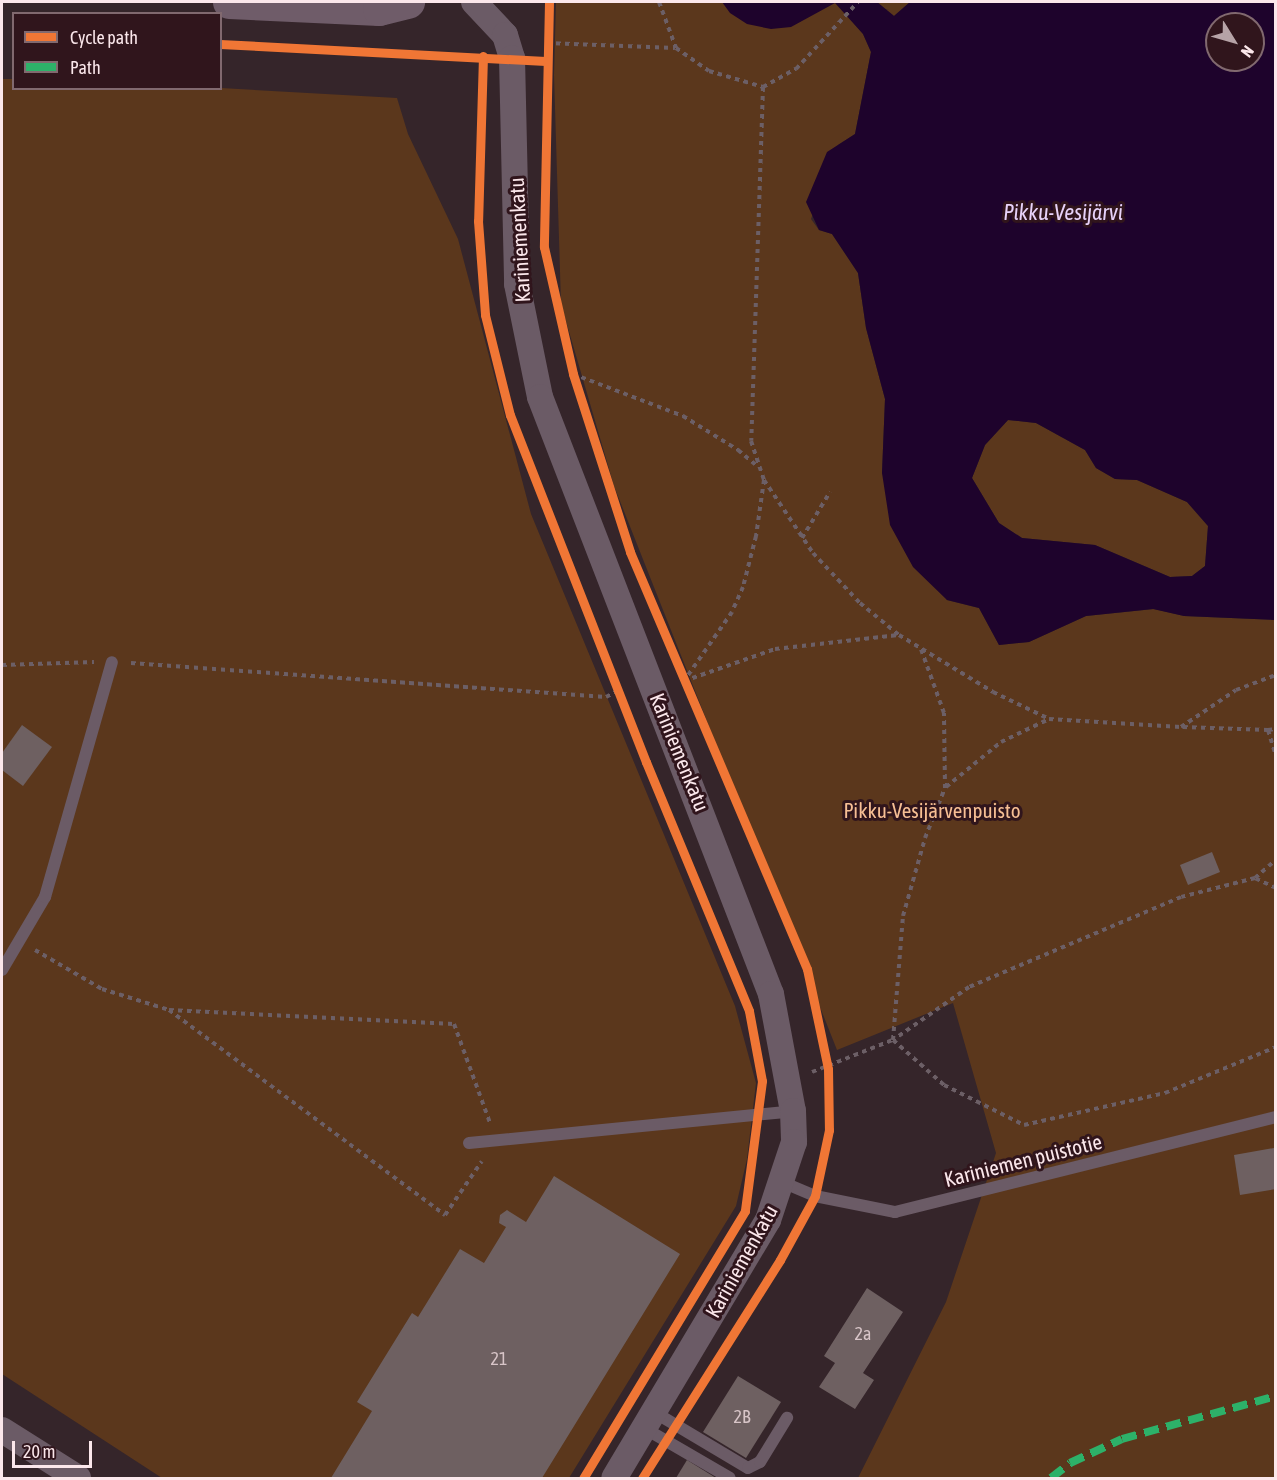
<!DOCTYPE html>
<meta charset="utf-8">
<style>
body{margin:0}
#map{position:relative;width:1277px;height:1480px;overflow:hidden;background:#35252a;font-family:"Asap Condensed",sans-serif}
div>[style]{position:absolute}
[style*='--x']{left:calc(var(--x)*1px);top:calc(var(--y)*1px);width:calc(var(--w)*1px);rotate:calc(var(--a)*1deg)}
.green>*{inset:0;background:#5b371c}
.water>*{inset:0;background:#1e032c}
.building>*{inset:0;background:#6e6061}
.path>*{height:4px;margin-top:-2px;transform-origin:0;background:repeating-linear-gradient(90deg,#6c5f66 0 4.5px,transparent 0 9px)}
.service>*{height:12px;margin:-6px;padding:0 6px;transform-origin:6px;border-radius:6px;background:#6b5b66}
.minor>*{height:26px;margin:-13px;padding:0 13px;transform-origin:13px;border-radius:13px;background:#6b5b66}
.secondary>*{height:33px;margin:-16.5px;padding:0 16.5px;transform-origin:16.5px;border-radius:16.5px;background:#6f5c69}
.quiet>*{height:8px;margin-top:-4px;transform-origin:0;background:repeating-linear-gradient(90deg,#2db169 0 15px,transparent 0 23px)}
.cycleway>*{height:9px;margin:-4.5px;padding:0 4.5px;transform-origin:4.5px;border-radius:4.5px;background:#f07635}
span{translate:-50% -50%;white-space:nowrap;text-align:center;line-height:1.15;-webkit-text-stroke:6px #30151c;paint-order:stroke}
.number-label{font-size:18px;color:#d8c5c8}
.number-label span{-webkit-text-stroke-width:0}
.street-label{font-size:21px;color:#fbe7eb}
.park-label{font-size:21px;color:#f7bf94}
.water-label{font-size:22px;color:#e7d2f9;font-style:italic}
.frame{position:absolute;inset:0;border:3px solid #fbe7eb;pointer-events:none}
.legend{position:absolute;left:12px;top:12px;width:210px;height:78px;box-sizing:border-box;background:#30151c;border:2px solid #81696f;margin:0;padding:8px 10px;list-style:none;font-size:18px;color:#fbe7eb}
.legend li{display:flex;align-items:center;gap:12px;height:30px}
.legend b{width:30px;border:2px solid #81696f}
.north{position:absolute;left:1205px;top:12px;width:60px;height:60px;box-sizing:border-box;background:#30151c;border:2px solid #81696f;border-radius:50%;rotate:127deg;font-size:16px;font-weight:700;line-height:24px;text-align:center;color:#fbe7eb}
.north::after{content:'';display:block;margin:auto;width:21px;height:27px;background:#b6a3a7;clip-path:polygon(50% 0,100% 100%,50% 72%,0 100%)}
.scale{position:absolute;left:12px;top:1441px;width:80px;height:27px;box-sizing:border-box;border:3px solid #fbe7eb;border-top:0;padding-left:8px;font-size:18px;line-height:21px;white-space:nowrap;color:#fbe7eb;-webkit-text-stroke:4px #30151c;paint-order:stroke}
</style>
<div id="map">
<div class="green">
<div style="clip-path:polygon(556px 2px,836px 2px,863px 34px,871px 52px,855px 134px,838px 145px,811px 219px,819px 230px,832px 234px,858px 273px,866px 328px,885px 399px,882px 473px,947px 600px,979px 608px,999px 645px,1029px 642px,1086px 616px,1154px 609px,1184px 616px,1275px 620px,1275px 1478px,858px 1478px,946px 1302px,996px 1153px,953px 1003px,837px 1050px,614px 486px,561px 304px,554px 75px)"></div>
<div style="clip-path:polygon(877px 2px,910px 2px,894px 16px)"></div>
<div style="clip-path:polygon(2px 79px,13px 79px,14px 88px,221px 88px,397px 98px,408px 134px,458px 239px,531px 514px,735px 1006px,756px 1083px,747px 1159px,736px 1206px,569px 1478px,162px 1478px,2px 1374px)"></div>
<div style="clip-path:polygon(1008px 420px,1036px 423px,1085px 450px,1096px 468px,1115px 479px,1137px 480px,1187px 502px,1208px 526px,1205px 566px,1192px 576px,1170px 577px,1095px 545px,1022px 538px,999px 523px,972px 478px,985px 445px)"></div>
</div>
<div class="water">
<div style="clip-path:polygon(evenodd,722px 2px,877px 2px,894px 16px,910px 2px,1275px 2px,1275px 620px,1184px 616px,1153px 609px,1086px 616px,1029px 642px,999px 645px,979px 608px,947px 600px,913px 567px,890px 525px,882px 473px,885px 399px,866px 328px,858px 273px,832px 234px,819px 230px,806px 202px,827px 152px,855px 134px,871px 52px,863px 34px,835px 3px,791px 27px,771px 29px,747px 24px,730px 13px,722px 2px,1217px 24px,1253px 24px,1253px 60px,1217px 60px,1217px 24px,722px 2px,1008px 420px,1036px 423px,1085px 450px,1096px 468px,1115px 479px,1137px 480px,1187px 502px,1208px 526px,1205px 566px,1192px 576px,1170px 577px,1095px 545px,1022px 538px,999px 523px,972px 478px,985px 445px,1008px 420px)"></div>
</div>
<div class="building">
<div style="clip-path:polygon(22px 725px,52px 747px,23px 786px,2px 770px,2px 753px)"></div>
<div style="clip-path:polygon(1212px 852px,1220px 872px,1188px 885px,1180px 865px)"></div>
<div style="clip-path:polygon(1274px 1148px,1276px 1189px,1240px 1195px,1234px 1155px)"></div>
<div style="clip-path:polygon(554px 1176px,680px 1254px,542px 1478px,331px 1478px,372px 1411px,357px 1402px,412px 1313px,418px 1317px,460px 1249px,484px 1263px,506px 1227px,499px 1223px,500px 1215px,507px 1210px,526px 1222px)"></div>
<div style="clip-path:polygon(867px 1288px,903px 1312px,863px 1373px,874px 1380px,855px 1409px,819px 1387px,835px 1363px,824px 1356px)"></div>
<div style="clip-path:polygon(738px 1376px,781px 1402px,746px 1458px,703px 1432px)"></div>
<div style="clip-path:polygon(687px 1460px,716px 1478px,676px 1478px)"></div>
</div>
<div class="path">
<div style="--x:659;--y:2;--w:49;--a:69.7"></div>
<div style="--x:676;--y:48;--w:40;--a:34.9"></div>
<div style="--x:709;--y:71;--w:56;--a:16.5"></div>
<div style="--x:763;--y:87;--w:354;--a:91.9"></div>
<div style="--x:751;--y:441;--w:41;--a:71.6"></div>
<div style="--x:764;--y:480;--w:88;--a:56.1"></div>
<div style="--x:813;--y:553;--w:69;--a:46.8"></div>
<div style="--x:860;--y:603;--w:50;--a:39.4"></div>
<div style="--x:899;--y:635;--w:110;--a:31.2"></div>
<div style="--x:993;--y:692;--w:62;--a:25.7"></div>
<div style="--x:1049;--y:719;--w:132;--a:3.5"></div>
<div style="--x:1181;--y:727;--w:66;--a:-33.9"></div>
<div style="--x:1236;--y:690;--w:43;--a:-20.6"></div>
<div style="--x:547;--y:43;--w:128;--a:2.2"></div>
<div style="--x:763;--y:87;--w:38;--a:-29"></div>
<div style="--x:796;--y:69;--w:91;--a:-47.2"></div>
<div style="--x:573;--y:374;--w:118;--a:20.9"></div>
<div style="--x:683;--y:416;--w:65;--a:31.7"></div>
<div style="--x:738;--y:450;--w:25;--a:40"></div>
<div style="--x:764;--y:480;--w:57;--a:98.1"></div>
<div style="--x:756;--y:536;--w:53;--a:104.3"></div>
<div style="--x:743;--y:587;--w:27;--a:114"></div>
<div style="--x:732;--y:612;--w:84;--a:124.8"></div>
<div style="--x:684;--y:681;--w:96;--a:-19.4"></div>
<div style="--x:775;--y:649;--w:124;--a:-6.5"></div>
<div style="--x:802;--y:538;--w:54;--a:-58.7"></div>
<div style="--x:131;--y:663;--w:476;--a:4.1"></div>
<div style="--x:606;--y:697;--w:15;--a:-28"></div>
<div style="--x:2;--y:665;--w:92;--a:-1.9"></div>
<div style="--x:1183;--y:727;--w:85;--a:2"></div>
<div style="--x:1268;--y:730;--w:27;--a:73"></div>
<div style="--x:1268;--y:730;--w:8;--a:-7"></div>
<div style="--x:946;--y:787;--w:71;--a:-39.3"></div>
<div style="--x:1001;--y:742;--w:53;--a:-25.6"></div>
<div style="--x:1255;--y:878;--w:28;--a:-41"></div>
<div style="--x:1276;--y:888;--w:23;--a:-155"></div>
<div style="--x:1255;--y:878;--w:76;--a:165.6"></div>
<div style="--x:1181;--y:897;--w:230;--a:157"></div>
<div style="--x:969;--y:987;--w:93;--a:145.1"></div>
<div style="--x:893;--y:1040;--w:68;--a:41.4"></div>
<div style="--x:944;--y:1085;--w:89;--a:26.6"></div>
<div style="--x:1024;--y:1125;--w:145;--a:-12.8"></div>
<div style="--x:1165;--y:1093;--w:120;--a:-22.5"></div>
<div style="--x:35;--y:950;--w:78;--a:30.2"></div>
<div style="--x:102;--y:989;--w:70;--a:17.4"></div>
<div style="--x:169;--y:1010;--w:344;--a:36.6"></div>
<div style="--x:445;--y:1215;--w:65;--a:-55.6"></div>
<div style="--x:169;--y:1010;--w:285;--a:2.8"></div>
<div style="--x:454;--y:1024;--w:105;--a:70"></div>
<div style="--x:812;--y:1072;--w:87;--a:-21.6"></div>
<div style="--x:893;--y:1040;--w:124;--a:-85.4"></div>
<div style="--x:903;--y:916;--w:81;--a:-74.2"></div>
<div style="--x:925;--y:838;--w:54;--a:-68.2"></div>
<div style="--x:945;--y:788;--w:75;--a:-90.8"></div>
<div style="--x:944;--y:713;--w:68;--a:-109.8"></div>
</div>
<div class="service">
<div style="--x:2;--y:970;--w:85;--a:-59.5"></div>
<div style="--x:45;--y:897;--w:244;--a:-74.1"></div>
<div style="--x:469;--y:1143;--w:326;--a:-5.6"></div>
<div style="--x:782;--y:1182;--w:36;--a:23"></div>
<div style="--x:815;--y:1196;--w:82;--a:11.3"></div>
<div style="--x:895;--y:1212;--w:393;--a:-14"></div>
<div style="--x:654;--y:1412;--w:109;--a:30.8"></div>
<div style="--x:748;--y:1468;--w:13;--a:-27"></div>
<div style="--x:760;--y:1462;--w:52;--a:-58.5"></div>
<div style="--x:644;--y:1428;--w:99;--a:30.2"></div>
</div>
<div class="minor">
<div style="--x:474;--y:2;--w:45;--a:46.8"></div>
<div style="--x:505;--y:35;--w:24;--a:73"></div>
<div style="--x:512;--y:58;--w:226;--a:88.7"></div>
<div style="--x:517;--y:284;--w:115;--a:78.5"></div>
<div style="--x:540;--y:397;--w:640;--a:68.85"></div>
<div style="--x:771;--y:994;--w:119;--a:79.4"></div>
<div style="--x:793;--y:1111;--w:31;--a:88"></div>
<div style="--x:794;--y:1142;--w:82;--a:108.4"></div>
<div style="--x:768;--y:1220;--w:300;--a:120.8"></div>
<div style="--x:2;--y:1430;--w:90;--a:32.3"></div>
</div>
<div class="secondary">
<div style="--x:229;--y:2;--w:150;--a:2.7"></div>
<div style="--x:379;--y:9;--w:30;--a:-14"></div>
</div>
<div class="quiet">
<div style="--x:1051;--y:1478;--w:24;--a:-38"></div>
<div style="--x:1070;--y:1463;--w:57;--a:-24.8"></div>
<div style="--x:1122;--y:1439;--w:160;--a:-15.6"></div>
</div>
<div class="cycleway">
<div style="--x:549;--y:2;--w:245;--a:91.2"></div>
<div style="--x:544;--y:247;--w:130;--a:77.1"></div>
<div style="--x:573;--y:374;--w:187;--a:72.2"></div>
<div style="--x:630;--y:552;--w:453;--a:67"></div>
<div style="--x:807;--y:969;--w:102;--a:78.1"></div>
<div style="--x:828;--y:1069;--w:61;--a:89.1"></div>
<div style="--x:829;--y:1130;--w:67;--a:102"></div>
<div style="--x:815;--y:1196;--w:73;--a:118.7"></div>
<div style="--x:780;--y:1260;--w:258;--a:122.3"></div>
<div style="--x:220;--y:44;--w:326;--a:3"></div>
<div style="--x:483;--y:56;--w:165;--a:91.7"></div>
<div style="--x:478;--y:221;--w:94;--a:85.7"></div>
<div style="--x:485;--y:315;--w:103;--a:76"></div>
<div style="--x:510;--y:415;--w:373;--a:68.6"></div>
<div style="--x:646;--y:762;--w:269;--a:67.5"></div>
<div style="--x:749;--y:1011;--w:71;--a:79.5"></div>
<div style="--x:762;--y:1081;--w:131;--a:97.5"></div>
<div style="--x:745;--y:1211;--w:312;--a:121.2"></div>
</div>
<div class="number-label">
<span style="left:863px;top:1334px">2a</span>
<span style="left:499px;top:1359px">21</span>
<span style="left:742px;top:1417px">2B</span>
</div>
<div class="street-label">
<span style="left:519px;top:240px;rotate:-93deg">Kariniemenkatu</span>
<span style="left:680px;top:752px;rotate:68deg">Kariniemenkatu</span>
<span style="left:1023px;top:1160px;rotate:-14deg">Kariniemen puistotie</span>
<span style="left:741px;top:1261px;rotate:-61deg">Kariniemenkatu</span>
</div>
<div class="park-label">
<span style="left:932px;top:810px">Pikku-Vesijärvenpuisto</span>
</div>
<div class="water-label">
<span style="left:1063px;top:213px">Pikku-Vesijärvi</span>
</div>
<div class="frame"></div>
<ul class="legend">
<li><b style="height:8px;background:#f07635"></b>Cycle path</li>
<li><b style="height:8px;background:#2db169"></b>Path</li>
</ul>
<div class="north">N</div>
<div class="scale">20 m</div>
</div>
